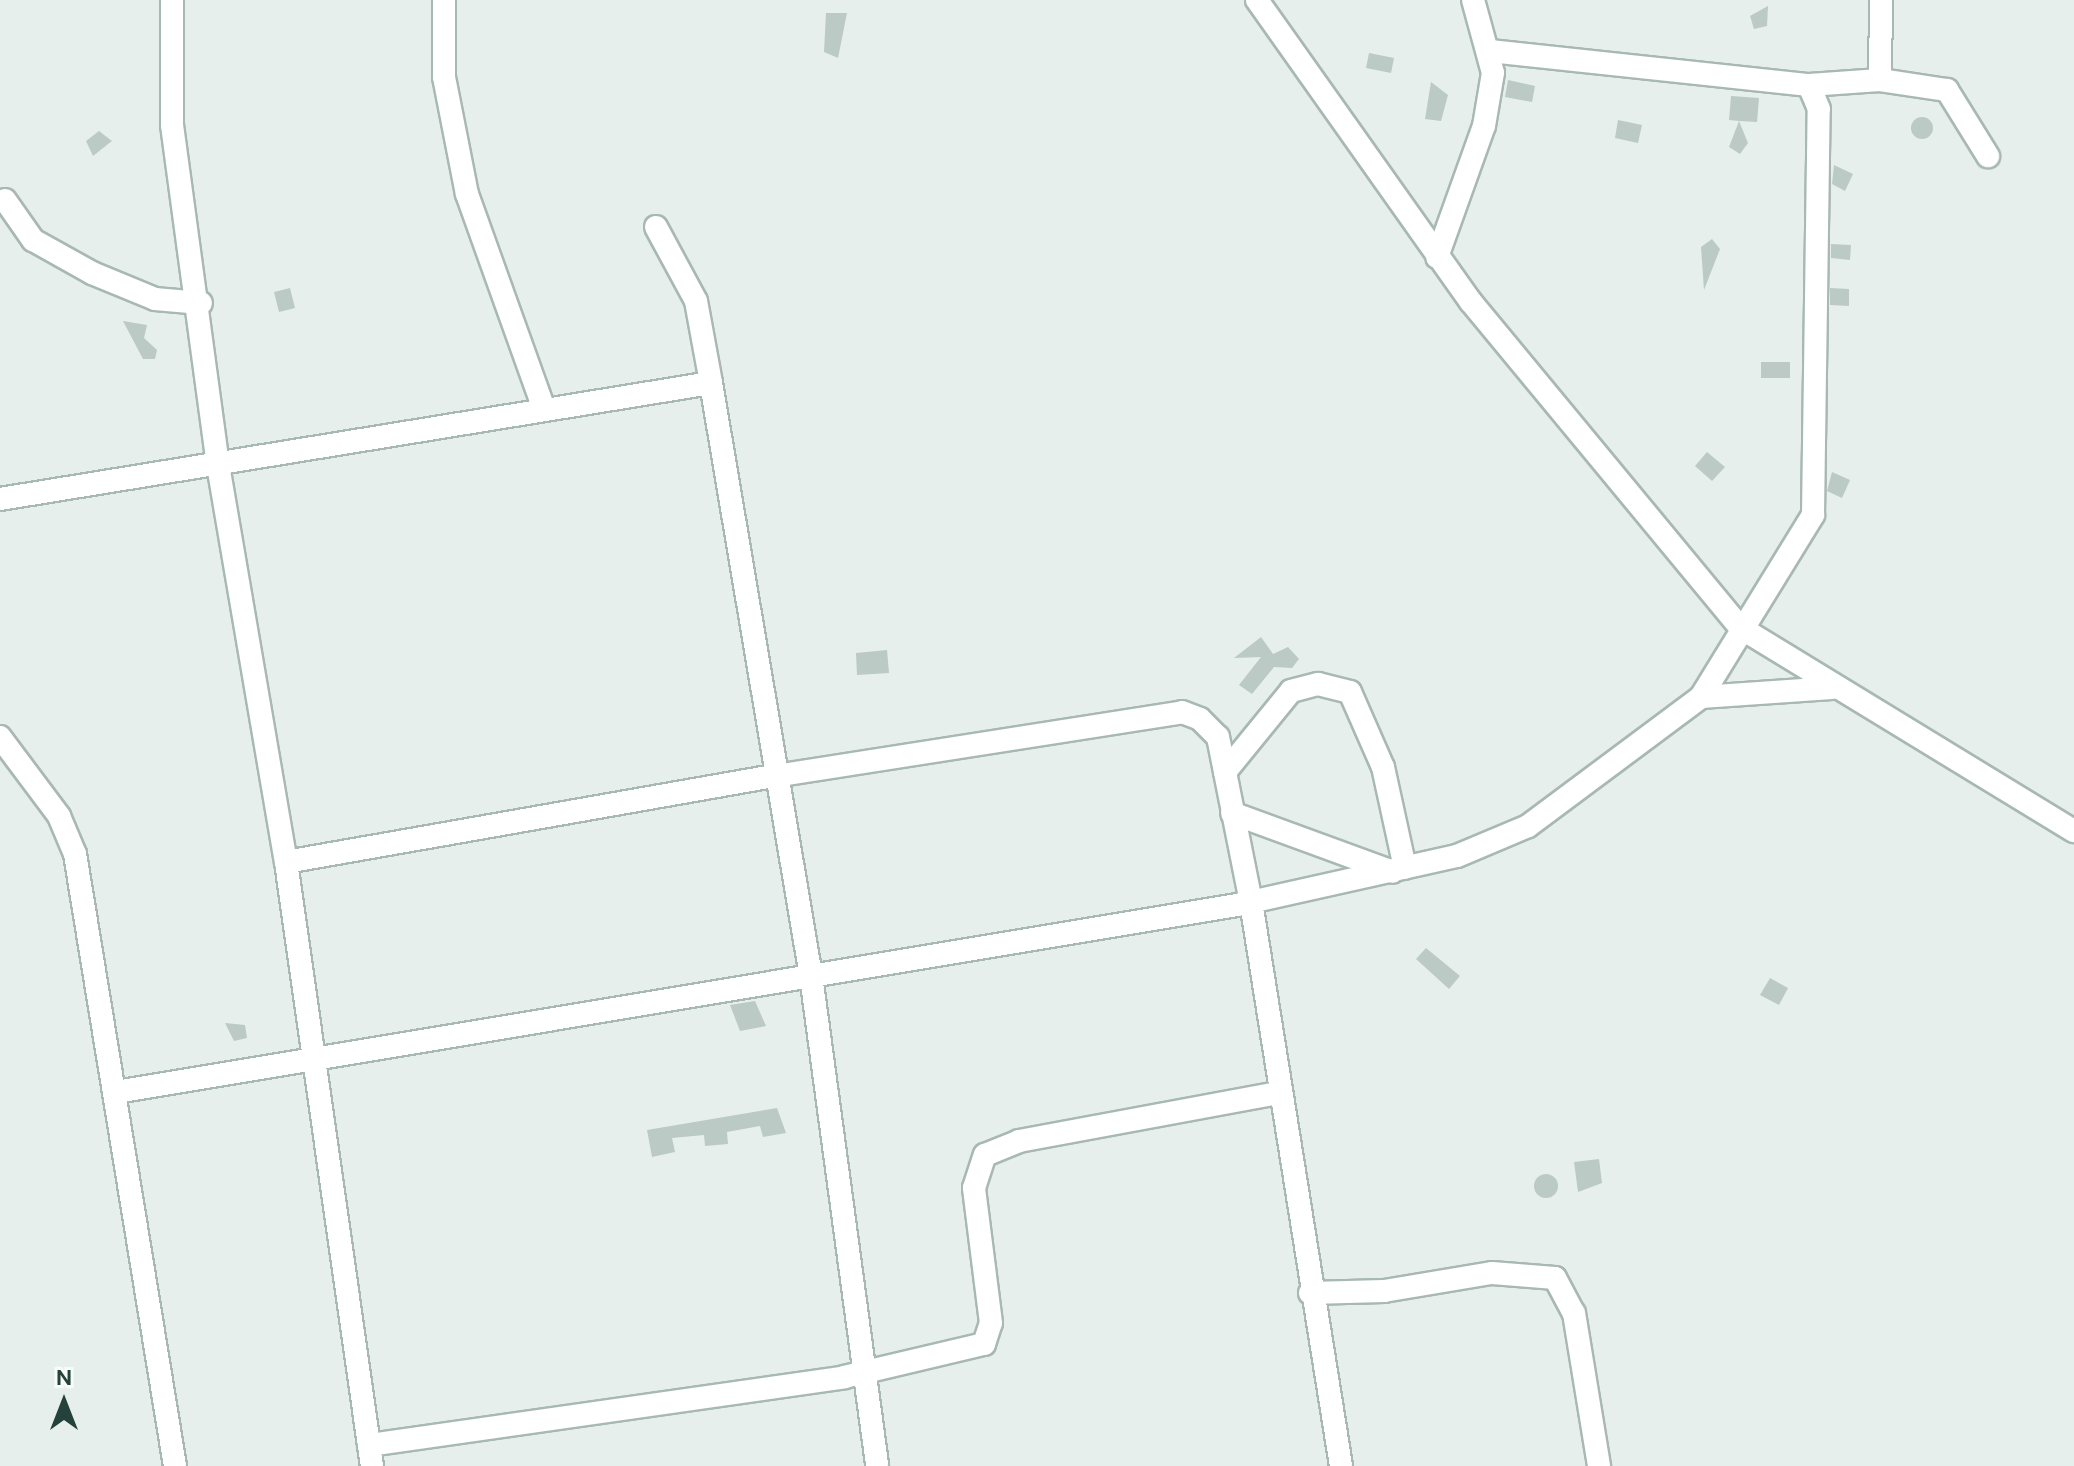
<!DOCTYPE html>
<style>
body{margin:0}
#map{position:relative;width:2074px;height:1466px;overflow:hidden;background:#e6efeb;font-family:"DM Sans",sans-serif}
div>[style]{position:absolute}
[style*='--x']{left:calc(var(--x)*1px);top:calc(var(--y)*1px);width:calc(var(--w)*1px);rotate:calc(var(--a)*1deg)}
.building>*{inset:0;background:#bbcac4}
.round{border-radius:50%}
.roads{filter:drop-shadow(2px 0 #a8b8b2) drop-shadow(-2px 0 #a8b8b2) drop-shadow(0 2px #a8b8b2) drop-shadow(0 -2px #a8b8b2)}
.minor>*{height:22px;margin:-11px;padding:0 11px;transform-origin:11px;border-radius:11px;background:#fff}
span{translate:-50% -50%;white-space:nowrap;text-align:center;line-height:1.15;-webkit-text-stroke:6px #f7fbf9;paint-order:stroke}
.north{position:absolute;left:24px;top:1362px;width:80px;height:80px;-webkit-text-stroke:6px #f7fbf9;paint-order:stroke;rotate:0deg;font-size:22px;font-weight:700;line-height:32px;text-align:center;color:#24423a}
.north::after{content:'';display:block;margin:auto;width:28px;height:36px;background:#24423a;clip-path:polygon(50% 0,100% 100%,50% 72%,0 100%)}
</style>
<div id="map">
<div class="building">
<div style="clip-path:polygon(1768px 6px,1767px 26px,1754px 29px,1750px 16px)"></div>
<div style="clip-path:polygon(826px 13px,847px 13px,838px 58px,824px 52px)"></div>
<div style="clip-path:polygon(1369px 53px,1394px 58px,1391px 73px,1366px 68px)"></div>
<div style="clip-path:polygon(1508px 80px,1535px 86px,1532px 102px,1505px 97px)"></div>
<div style="clip-path:polygon(1431px 82px,1448px 95px,1441px 121px,1425px 119px)"></div>
<div style="clip-path:polygon(1731px 96px,1759px 98px,1757px 122px,1739px 121px,1748px 143px,1740px 154px,1729px 147px,1739px 121px,1729px 120px)"></div>
<div class="round" style="left:1911px;top:117px;width:22px;height:22px"></div>
<div style="clip-path:polygon(1618px 120px,1642px 125px,1638px 143px,1615px 138px)"></div>
<div style="clip-path:polygon(99px 131px,112px 141px,93px 156px,86px 141px)"></div>
<div style="clip-path:polygon(1834px 165px,1853px 174px,1845px 191px,1832px 184px)"></div>
<div style="clip-path:polygon(1712px 239px,1720px 249px,1704px 290px,1701px 247px)"></div>
<div style="clip-path:polygon(1831px 244px,1851px 245px,1850px 260px,1831px 258px)"></div>
<div style="clip-path:polygon(290px 288px,295px 308px,279px 312px,274px 292px)"></div>
<div style="clip-path:polygon(1830px 288px,1849px 289px,1849px 306px,1830px 305px)"></div>
<div style="clip-path:polygon(123px 321px,147px 325px,144px 338px,157px 350px,155px 359px,143px 359px)"></div>
<div style="clip-path:polygon(1761px 362px,1790px 362px,1790px 378px,1761px 378px)"></div>
<div style="clip-path:polygon(1707px 452px,1725px 467px,1712px 481px,1695px 466px)"></div>
<div style="clip-path:polygon(1832px 472px,1850px 480px,1842px 498px,1827px 491px)"></div>
<div style="clip-path:polygon(1261px 637px,1273px 654px,1288px 647px,1299px 659px,1292px 668px,1274px 667px,1252px 694px,1239px 685px,1261px 657px,1234px 658px)"></div>
<div style="clip-path:polygon(887px 650px,889px 673px,857px 675px,856px 653px)"></div>
<div style="clip-path:polygon(1426px 948px,1460px 976px,1449px 989px,1416px 959px)"></div>
<div style="clip-path:polygon(1770px 978px,1788px 988px,1779px 1005px,1760px 995px)"></div>
<div style="clip-path:polygon(755px 1001px,766px 1026px,740px 1031px,730px 1005px)"></div>
<div style="clip-path:polygon(225px 1023px,245px 1025px,247px 1038px,234px 1041px)"></div>
<div style="clip-path:polygon(777px 1108px,786px 1133px,763px 1137px,760px 1126px,727px 1132px,728px 1144px,705px 1146px,704px 1135px,672px 1138px,675px 1152px,652px 1157px,647px 1130px)"></div>
<div style="clip-path:polygon(1599px 1159px,1602px 1183px,1578px 1192px,1574px 1162px)"></div>
<div class="round" style="left:1534px;top:1174px;width:24px;height:24px"></div>
</div>
<div class="roads">
<div class="minor">
<div style="--x:172;--y:0;--w:125;--a:90"></div>
<div style="--x:172;--y:125;--w:343;--a:82.3"></div>
<div style="--x:218;--y:465;--w:403;--a:80.3"></div>
<div style="--x:286;--y:862;--w:610;--a:81.9"></div>
<div style="--x:444;--y:0;--w:77;--a:90"></div>
<div style="--x:444;--y:77;--w:119;--a:78.9"></div>
<div style="--x:467;--y:194;--w:228;--a:70.3"></div>
<div style="--x:1257;--y:0;--w:370;--a:54.7"></div>
<div style="--x:1471;--y:302;--w:423;--a:50.4"></div>
<div style="--x:1741;--y:628;--w:390;--a:31.4"></div>
<div style="--x:1490;--y:51;--w:321;--a:6.1"></div>
<div style="--x:1809;--y:85;--w:71;--a:-4"></div>
<div style="--x:1880;--y:80;--w:68;--a:8.5"></div>
<div style="--x:1947;--y:90;--w:78;--a:58.2"></div>
<div style="--x:1880;--y:80;--w:80;--a:-89.3"></div>
<div style="--x:5;--y:200;--w:49;--a:55"></div>
<div style="--x:33;--y:240;--w:68;--a:29.2"></div>
<div style="--x:92;--y:273;--w:68;--a:22.4"></div>
<div style="--x:155;--y:299;--w:46;--a:5"></div>
<div style="--x:656;--y:227;--w:84;--a:61.6"></div>
<div style="--x:696;--y:301;--w:83;--a:79.6"></div>
<div style="--x:1437;--y:257;--w:139;--a:-70.3"></div>
<div style="--x:1484;--y:126;--w:54;--a:-80.4"></div>
<div style="--x:1493;--y:73;--w:76;--a:-105.3"></div>
<div style="--x:0;--y:499;--w:720;--a:-9.27"></div>
<div style="--x:711;--y:383;--w:601;--a:80.43"></div>
<div style="--x:811;--y:976;--w:494;--a:82.3"></div>
<div style="--x:1701;--y:697;--w:131;--a:-3.9"></div>
<div style="--x:0;--y:737;--w:99;--a:53.2"></div>
<div style="--x:59;--y:816;--w:41;--a:67.2"></div>
<div style="--x:75;--y:854;--w:620;--a:80.72"></div>
<div style="--x:1225;--y:772;--w:104;--a:-50.8"></div>
<div style="--x:1291;--y:691;--w:28;--a:-15"></div>
<div style="--x:1318;--y:684;--w:33;--a:14"></div>
<div style="--x:1350;--y:692;--w:82;--a:66.3"></div>
<div style="--x:1383;--y:767;--w:103;--a:77.7"></div>
<div style="--x:1232;--y:813;--w:171;--a:20.1"></div>
<div style="--x:286;--y:862;--w:497;--a:-10"></div>
<div style="--x:775;--y:776;--w:412;--a:-8.9"></div>
<div style="--x:1182;--y:712;--w:19;--a:21"></div>
<div style="--x:1200;--y:719;--w:25;--a:45"></div>
<div style="--x:1218;--y:737;--w:168;--a:78.7"></div>
<div style="--x:1251;--y:902;--w:571;--a:80.93"></div>
<div style="--x:116;--y:1092;--w:1136;--a:-9.47"></div>
<div style="--x:1237;--y:905;--w:225;--a:-12.6"></div>
<div style="--x:1457;--y:856;--w:77;--a:-22.9"></div>
<div style="--x:1528;--y:826;--w:216;--a:-36.7"></div>
<div style="--x:1701;--y:697;--w:214;--a:-58.4"></div>
<div style="--x:1813;--y:515;--w:406;--a:-89.2"></div>
<div style="--x:1819;--y:109;--w:26;--a:-113"></div>
<div style="--x:1310;--y:1293;--w:74;--a:-1.5"></div>
<div style="--x:1384;--y:1291;--w:109;--a:-9.5"></div>
<div style="--x:1492;--y:1273;--w:63;--a:4.5"></div>
<div style="--x:1555;--y:1278;--w:40;--a:62"></div>
<div style="--x:1574;--y:1313;--w:155;--a:80.7"></div>
<div style="--x:369;--y:1445;--w:480;--a:-8.1"></div>
<div style="--x:844;--y:1377;--w:144;--a:-13.3"></div>
<div style="--x:984;--y:1344;--w:22;--a:-72"></div>
<div style="--x:991;--y:1323;--w:136;--a:-97.2"></div>
<div style="--x:974;--y:1188;--w:35;--a:-72"></div>
<div style="--x:985;--y:1155;--w:37;--a:-22"></div>
<div style="--x:1019;--y:1141;--w:264;--a:-10.5"></div>
</div>
</div>
<div class="north">N</div>
</div>
